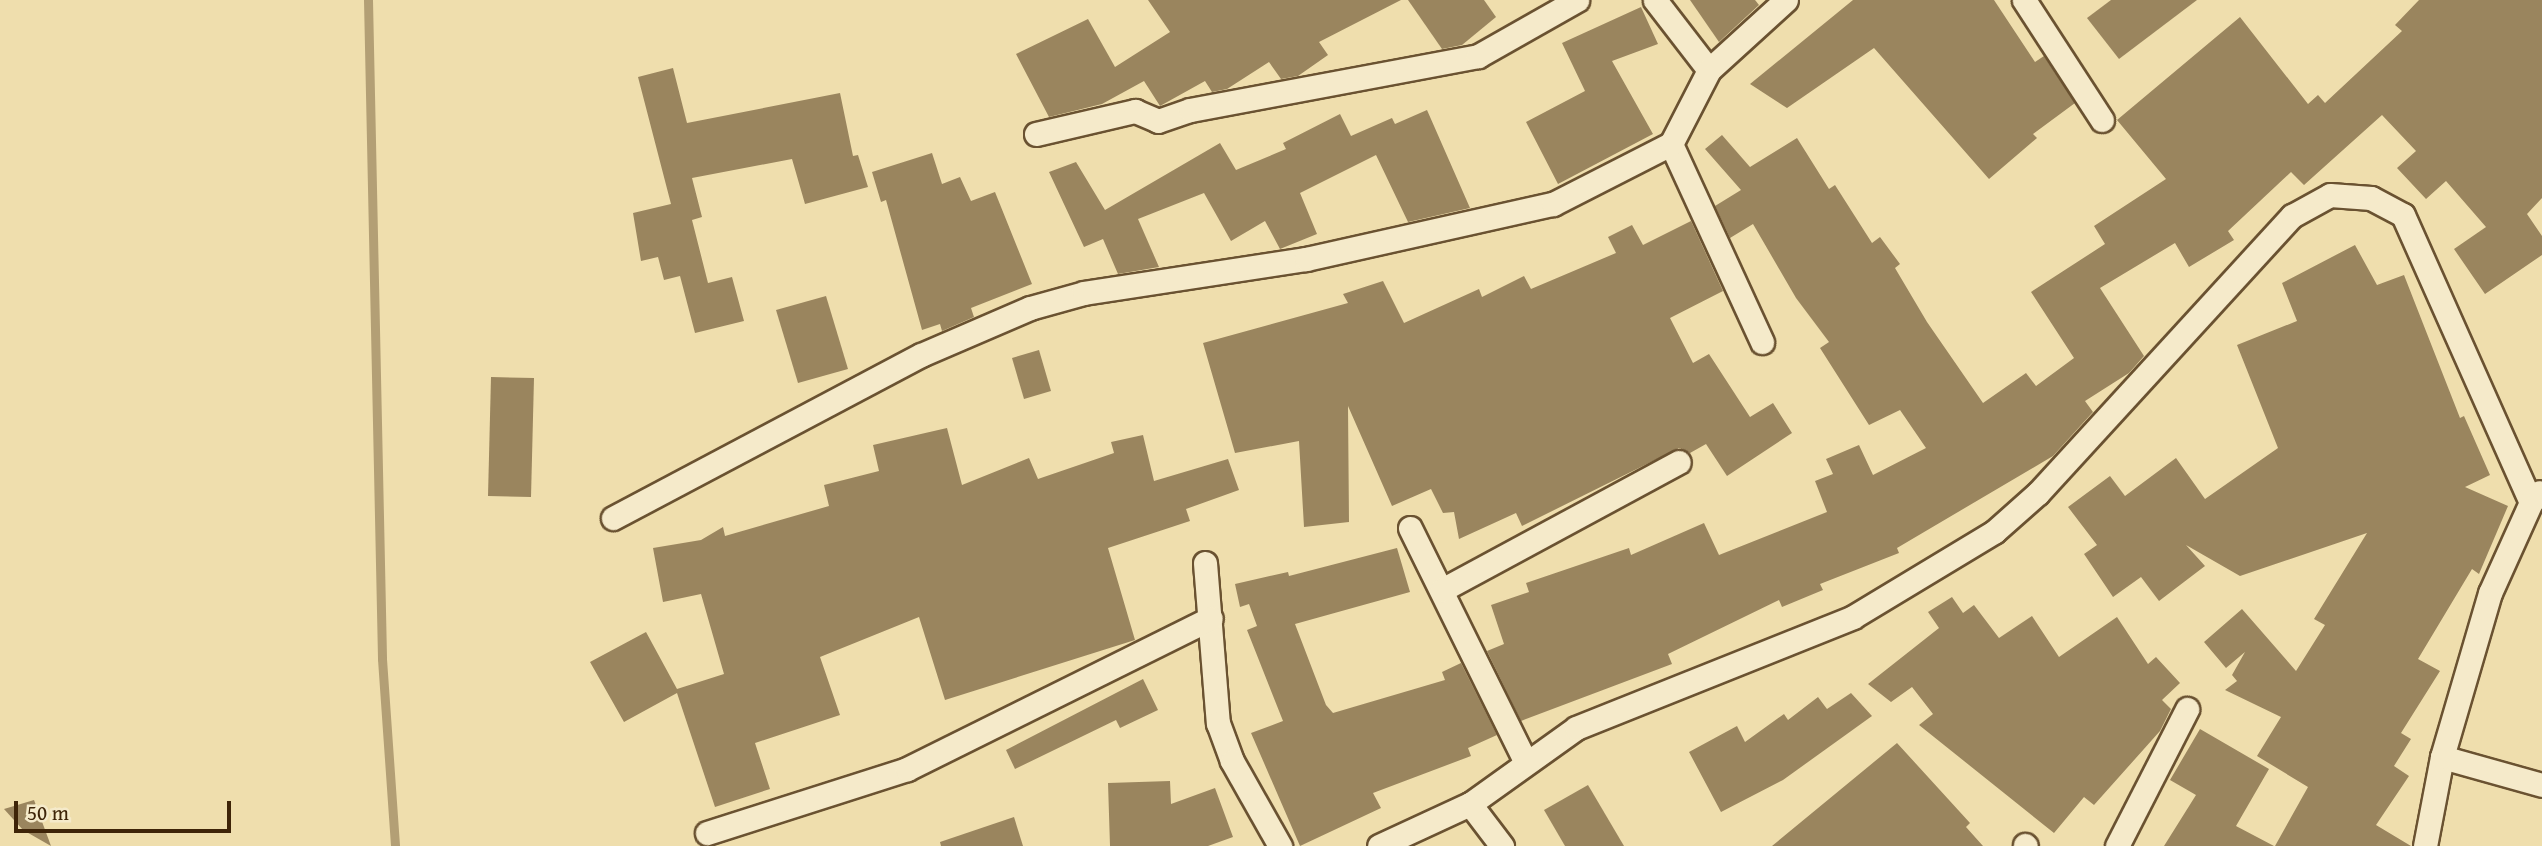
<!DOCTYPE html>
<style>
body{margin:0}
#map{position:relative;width:2542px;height:846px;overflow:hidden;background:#efdead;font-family:"Gentium Book Plus",serif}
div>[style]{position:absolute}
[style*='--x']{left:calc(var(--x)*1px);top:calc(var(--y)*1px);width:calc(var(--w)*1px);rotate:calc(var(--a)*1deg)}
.stream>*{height:9px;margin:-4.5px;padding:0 4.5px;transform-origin:4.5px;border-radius:4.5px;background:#b39f75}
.building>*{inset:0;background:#9a855e}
.roads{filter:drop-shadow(2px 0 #6a5231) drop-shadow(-2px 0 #6a5231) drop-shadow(0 2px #6a5231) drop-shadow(0 -2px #6a5231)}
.street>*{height:23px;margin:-11.5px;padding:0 11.5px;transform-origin:11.5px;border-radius:11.5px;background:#f5eaca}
span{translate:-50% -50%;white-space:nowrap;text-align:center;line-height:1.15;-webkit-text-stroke:5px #f5eaca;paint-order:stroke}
.scale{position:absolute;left:14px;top:801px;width:217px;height:32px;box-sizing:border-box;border:4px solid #3e2408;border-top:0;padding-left:9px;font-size:21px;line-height:24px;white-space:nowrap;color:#3e2408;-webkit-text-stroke:5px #f5eaca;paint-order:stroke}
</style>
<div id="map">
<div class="stream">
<div style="--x:368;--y:0;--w:659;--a:88.78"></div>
<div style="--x:382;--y:659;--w:187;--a:86"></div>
</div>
<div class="building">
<div style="clip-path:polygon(1148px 0,1401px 0,1319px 42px,1328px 55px,1298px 76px,1281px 79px,1269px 62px,1227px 89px,1212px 92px,1205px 81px,1160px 106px,1144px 81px,1102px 104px,1049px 117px,1016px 54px,1088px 19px,1115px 67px,1170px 32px)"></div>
<div style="clip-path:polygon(1408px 0,1484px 0,1496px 17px,1462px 45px,1442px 49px)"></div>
<div style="clip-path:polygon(1690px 0,1755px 0,1759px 5px,1719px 42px)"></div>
<div style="clip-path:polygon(1853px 0,1994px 0,2035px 62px,2044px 56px,2075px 103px,2033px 134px,2037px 138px,1989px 179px,1874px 48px,1787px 108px,1750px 84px)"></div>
<div style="clip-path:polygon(2111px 0,2197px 0,2119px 59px,2087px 18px)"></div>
<div style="clip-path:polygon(2419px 0,2542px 0,2542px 198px,2527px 214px,2542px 236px,2542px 255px,2485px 294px,2454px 249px,2486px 227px,2446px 181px,2426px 199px,2397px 168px,2416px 151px,2382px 115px,2304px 185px,2291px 172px,2228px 231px,2234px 240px,2189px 267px,2175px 243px,2100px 288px,2144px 356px,2129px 373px,2085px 401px,2093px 412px,2053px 456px,1897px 548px,1899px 553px,1820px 584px,1823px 590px,1782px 607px,1779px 600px,1668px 654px,1672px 664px,1521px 721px,1487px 651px,1504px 644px,1491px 605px,1529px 592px,1526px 583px,1629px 548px,1631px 555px,1704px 523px,1719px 555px,1827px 512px,1815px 481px,1833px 474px,1826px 459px,1859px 445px,1873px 475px,1926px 448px,1900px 410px,1869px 425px,1820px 348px,1829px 342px,1796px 298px,1753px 224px,1730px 238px,1715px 206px,1741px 190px,1705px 149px,1722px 135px,1750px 167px,1797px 138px,1829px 189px,1835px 185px,1872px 243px,1880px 237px,1900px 264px,1895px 268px,1927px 322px,1983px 403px,2026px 373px,2036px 386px,2074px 358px,2031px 292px,2105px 244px,2094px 226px,2166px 179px,2117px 120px,2240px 17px,2308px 104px,2318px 95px,2325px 103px,2402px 31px,2395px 25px)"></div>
<div style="clip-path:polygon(1641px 7px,1658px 44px,1612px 61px,1653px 134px,1558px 184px,1526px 122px,1585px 91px,1562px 43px)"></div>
<div style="clip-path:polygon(673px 68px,687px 123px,840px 93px,853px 156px,858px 155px,868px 187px,805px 204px,792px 159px,692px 178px,702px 217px,692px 220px,708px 283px,732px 277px,744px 321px,695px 333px,680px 276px,664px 280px,658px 257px,641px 261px,633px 213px,671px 204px,638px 77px)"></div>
<div style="clip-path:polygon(1427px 110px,1470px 208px,1408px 222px,1376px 155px,1300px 193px,1317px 234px,1280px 249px,1265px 221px,1231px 241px,1204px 193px,1138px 219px,1159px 267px,1118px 274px,1103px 239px,1084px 247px,1049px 172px,1076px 162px,1105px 210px,1220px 143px,1236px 170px,1286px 149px,1283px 143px,1340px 114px,1351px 136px,1392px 118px,1395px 124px)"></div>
<div style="clip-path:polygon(932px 153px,942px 184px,960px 177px,971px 201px,995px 192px,1032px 284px,971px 308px,974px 317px,942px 331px,940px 324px,922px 330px,886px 200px,881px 202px,872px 172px)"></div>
<div style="clip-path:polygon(1691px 221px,1723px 291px,1670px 318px,1693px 363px,1709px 354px,1750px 417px,1773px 403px,1792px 433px,1727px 476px,1706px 444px,1690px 453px,1679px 448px,1522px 526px,1516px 513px,1459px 539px,1454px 512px,1443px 513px,1431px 489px,1392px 506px,1348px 406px,1349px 522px,1304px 527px,1299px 441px,1235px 453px,1203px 343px,1348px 303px,1343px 294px,1383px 281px,1404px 323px,1479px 289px,1482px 297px,1524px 276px,1531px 289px,1616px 253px,1608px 237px,1632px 225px,1643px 245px)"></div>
<div style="clip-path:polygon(2355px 245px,2377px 285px,2404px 275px,2460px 418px,2464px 416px,2490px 475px,2465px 487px,2508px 506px,2479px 574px,2472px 569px,2418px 659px,2440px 671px,2401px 733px,2411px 739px,2394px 766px,2409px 776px,2376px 825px,2411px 846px,2275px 846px,2308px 787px,2257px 756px,2281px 717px,2225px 690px,2237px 681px,2232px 675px,2245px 652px,2226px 668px,2204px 642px,2242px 609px,2296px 671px,2325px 625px,2314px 619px,2367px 533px,2240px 576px,2186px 545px,2205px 566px,2159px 601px,2141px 577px,2113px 597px,2084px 554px,2097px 545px,2068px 507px,2110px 476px,2125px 496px,2176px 458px,2205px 499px,2278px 448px,2237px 345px,2297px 321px,2282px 283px)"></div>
<div style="clip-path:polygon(826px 296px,848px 369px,798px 383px,776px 310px)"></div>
<div style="clip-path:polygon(1039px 350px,1051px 391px,1024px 399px,1012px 358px)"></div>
<div style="clip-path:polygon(491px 377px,534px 378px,531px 497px,488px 496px)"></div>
<div style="clip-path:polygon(947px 428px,962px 485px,1029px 458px,1038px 479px,1114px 453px,1111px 442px,1143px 435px,1154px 481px,1228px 459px,1239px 490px,1186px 509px,1190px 521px,1108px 548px,1135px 640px,945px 700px,919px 617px,820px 657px,840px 715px,755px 743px,770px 789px,715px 807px,677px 693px,624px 722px,590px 662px,646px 632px,677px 689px,724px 674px,701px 594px,663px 602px,653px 548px,701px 540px,723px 527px,725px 536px,829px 506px,824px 485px,879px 471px,873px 445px)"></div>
<div style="clip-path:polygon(1397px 548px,1410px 592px,1295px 624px,1326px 705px,1333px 713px,1445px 680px,1442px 672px,1461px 663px,1497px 735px,1468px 748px,1471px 756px,1373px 793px,1381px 808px,1300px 846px,1251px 733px,1283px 721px,1247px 630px,1257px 626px,1249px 604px,1240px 607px,1235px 584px,1288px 572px,1289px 576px)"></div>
<div style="clip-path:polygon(1952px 597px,1963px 613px,1974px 605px,1999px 638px,2032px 616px,2059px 657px,2117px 617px,2148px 664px,2156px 657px,2180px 683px,2162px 700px,2171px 709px,2160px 731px,2094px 805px,2084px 797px,2054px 833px,1919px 725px,1933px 714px,1912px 687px,1891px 702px,1868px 684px,1939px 628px,1928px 612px)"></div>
<div style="clip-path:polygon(1143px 679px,1158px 710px,1120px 728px,1116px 720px,1015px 769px,1006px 750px)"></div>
<div style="clip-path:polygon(1851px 693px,1872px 716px,1783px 780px,1721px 812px,1689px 752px,1737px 726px,1745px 742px,1784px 714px,1788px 720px,1818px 697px,1827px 709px)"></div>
<div style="clip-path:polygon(2200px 729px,2269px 769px,2236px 826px,2274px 846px,2164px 846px,2196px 795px,2170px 780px)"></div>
<div style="clip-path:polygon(1897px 743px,1970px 823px,1966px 827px,1983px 846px,1772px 846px)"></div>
<div style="clip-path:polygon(1170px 781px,1171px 804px,1215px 788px,1233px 837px,1208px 846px,1110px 846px,1108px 783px)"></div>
<div style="clip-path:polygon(1588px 785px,1624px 846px,1565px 846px,1544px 810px)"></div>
<div style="clip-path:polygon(34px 800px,51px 846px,23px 830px,4px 809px)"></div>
<div style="clip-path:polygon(1014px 817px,1023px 846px,941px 846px,940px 842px)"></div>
</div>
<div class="roads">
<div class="street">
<div style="--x:1655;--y:0;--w:88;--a:52.4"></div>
<div style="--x:2024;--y:0;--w:143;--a:57"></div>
<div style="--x:1036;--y:134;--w:102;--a:-13.1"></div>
<div style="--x:1135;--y:111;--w:25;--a:23"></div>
<div style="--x:1158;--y:121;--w:34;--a:-19"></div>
<div style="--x:1190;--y:110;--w:293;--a:-10.6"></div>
<div style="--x:1478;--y:56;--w:114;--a:-29.5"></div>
<div style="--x:1671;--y:144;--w:218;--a:65.3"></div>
<div style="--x:613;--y:518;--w:348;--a:-27.9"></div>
<div style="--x:921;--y:355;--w:119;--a:-23.3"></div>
<div style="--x:1030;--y:308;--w:56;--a:-15.5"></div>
<div style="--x:1084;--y:293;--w:225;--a:-8.7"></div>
<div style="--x:1306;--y:259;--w:253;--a:-12.6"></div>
<div style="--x:1553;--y:204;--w:132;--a:-27"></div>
<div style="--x:1671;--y:144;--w:83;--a:-62.8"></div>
<div style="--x:1709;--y:70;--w:104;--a:-42.3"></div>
<div style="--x:1410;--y:528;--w:260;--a:63.7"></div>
<div style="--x:1205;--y:563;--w:161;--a:85.4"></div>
<div style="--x:1218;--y:723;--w:40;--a:69.8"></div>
<div style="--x:1232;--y:761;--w:98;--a:60.5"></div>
<div style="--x:1442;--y:590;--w:269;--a:-28.4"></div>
<div style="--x:2442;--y:757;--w:104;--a:15.6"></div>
<div style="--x:1470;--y:804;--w:53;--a:52.7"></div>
<div style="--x:707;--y:833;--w:210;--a:-17.7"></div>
<div style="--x:907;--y:769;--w:339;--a:-26.4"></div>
<div style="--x:2025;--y:845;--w:1;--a:45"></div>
<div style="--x:1379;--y:846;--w:100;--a:-24.8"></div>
<div style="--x:1470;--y:804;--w:130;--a:-35.6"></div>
<div style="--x:1576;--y:728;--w:298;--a:-21.8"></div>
<div style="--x:1853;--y:617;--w:165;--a:-31.1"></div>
<div style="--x:1994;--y:532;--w:59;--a:-41.6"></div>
<div style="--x:2038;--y:493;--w:376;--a:-47.5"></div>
<div style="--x:2292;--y:216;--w:43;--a:-28.9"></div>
<div style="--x:2330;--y:195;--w:41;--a:4.2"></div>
<div style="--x:2371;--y:198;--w:36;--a:28"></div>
<div style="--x:2403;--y:215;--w:314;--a:66"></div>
<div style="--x:2117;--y:846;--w:154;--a:-62.9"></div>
<div style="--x:2425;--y:846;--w:91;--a:-79.2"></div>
<div style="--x:2442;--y:757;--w:171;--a:-73.7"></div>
<div style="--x:2490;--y:593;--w:100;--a:-65.7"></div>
<div style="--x:2531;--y:502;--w:13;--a:-48"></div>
</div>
</div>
<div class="scale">50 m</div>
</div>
